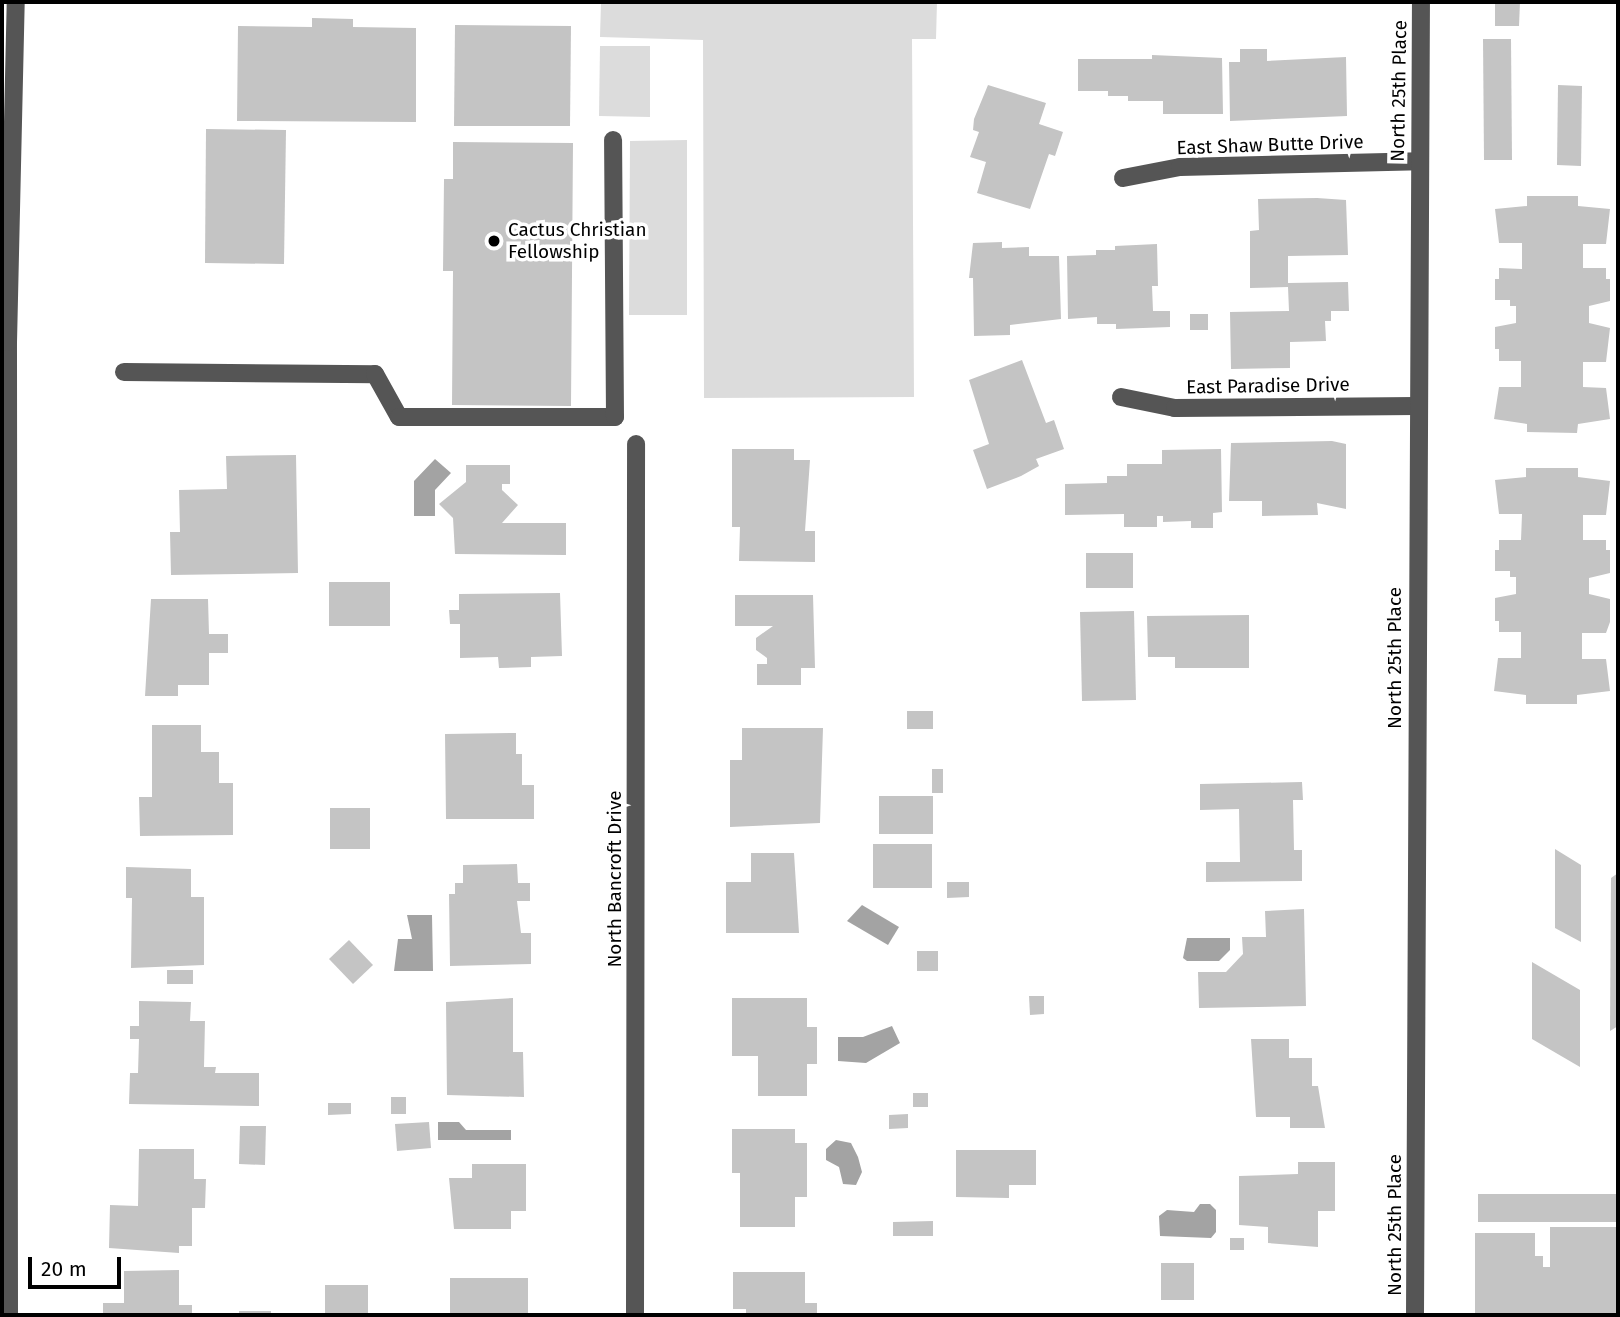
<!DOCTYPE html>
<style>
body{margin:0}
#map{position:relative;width:1620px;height:1317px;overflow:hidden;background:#fff;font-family:"Fira Sans",sans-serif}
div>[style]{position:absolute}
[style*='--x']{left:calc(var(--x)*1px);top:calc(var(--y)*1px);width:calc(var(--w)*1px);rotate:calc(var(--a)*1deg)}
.green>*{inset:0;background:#dcdcdc}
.water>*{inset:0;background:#a3a3a3}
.building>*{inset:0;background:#c4c4c4}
.minor>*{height:18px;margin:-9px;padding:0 9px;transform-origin:9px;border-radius:9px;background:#555}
.dots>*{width:19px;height:19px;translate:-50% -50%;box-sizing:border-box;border:4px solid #fff;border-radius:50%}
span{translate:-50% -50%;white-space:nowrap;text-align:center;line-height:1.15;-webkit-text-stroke:7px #fff;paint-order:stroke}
.street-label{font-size:19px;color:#000}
.poi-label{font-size:19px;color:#000}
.left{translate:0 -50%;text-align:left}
.frame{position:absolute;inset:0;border:4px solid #000;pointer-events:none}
.scale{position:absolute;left:28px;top:1257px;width:93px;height:32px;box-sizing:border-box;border:4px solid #000;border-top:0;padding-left:9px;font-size:21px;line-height:24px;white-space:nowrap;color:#000;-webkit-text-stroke:5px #fff;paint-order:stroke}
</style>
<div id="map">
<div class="green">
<div style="clip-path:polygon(601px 2px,937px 2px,936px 39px,912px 39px,914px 397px,704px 398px,703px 40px,600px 37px)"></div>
<div style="clip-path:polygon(600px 46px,650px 46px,650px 117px,599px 116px)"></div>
<div style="clip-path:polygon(687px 140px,687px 315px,629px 315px,630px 141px)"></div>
</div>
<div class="water">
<div style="clip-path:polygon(435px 459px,451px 473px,435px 490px,435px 516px,414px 516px,414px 481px)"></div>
<div style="clip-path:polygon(862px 905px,899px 927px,888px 945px,847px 921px)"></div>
<div style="clip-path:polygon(407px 915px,432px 915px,433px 971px,394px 971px,398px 939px,412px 939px)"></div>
<div style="clip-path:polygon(1187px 938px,1230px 938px,1230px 950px,1219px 961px,1187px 961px,1183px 958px)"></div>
<div style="clip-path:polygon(892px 1026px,900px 1043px,866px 1063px,838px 1061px,838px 1037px,863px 1037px)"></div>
<div style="clip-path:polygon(438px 1122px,459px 1122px,466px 1130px,511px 1130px,511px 1140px,438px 1140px)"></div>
<div style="clip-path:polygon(836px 1140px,851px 1143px,858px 1157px,862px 1172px,856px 1185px,843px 1184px,839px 1167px,826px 1160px,826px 1149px)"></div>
<div style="clip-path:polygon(1200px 1204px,1210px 1204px,1216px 1210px,1216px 1232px,1211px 1238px,1160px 1236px,1159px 1216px,1167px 1210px,1194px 1212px)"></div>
</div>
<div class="building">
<div style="clip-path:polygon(1495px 2px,1520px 2px,1519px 26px,1495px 26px)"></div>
<div style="clip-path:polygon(312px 18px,353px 19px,353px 27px,416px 28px,416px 122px,237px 121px,238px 26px,312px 27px)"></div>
<div style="clip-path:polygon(455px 25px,571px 26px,570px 126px,454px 126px)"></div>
<div style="clip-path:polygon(1483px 39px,1511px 39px,1512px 160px,1484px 160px)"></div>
<div style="clip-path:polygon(1240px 49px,1267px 49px,1267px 61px,1346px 57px,1347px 116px,1230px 121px,1229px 62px,1240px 62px)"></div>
<div style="clip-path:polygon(1152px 55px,1222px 58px,1223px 114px,1163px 114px,1163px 101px,1128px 101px,1128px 96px,1108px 96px,1108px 91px,1078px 91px,1078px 59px,1152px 59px)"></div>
<div style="clip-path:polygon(988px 85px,1046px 103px,1039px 124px,1063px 132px,1055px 156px,1049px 154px,1030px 209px,977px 193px,986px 162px,970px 157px,979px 132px,973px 130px,974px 119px)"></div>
<div style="clip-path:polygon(1558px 85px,1582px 86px,1581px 166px,1557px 165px)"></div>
<div style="clip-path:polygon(206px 129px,286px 130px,284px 264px,205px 263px)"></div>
<div style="clip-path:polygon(453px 142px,573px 143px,571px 406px,452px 405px,453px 271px,443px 271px,444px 179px,453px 179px)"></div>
<div style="clip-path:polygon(1527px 196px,1578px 196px,1578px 206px,1610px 209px,1606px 244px,1583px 244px,1583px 268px,1606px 268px,1606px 279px,1610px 279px,1610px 301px,1589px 306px,1589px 323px,1610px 328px,1606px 362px,1583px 362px,1583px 387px,1606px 388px,1610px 419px,1578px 424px,1577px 433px,1527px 432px,1527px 424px,1494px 419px,1499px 387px,1521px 387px,1521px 361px,1499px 361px,1499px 349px,1495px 349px,1495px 327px,1516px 323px,1516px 306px,1510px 306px,1510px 300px,1495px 300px,1495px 279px,1499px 279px,1499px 268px,1522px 269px,1522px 243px,1499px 243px,1495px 209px,1527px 206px)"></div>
<div style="clip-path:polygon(1317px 198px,1346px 200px,1348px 255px,1288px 256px,1288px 283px,1348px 282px,1349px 311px,1331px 311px,1331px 321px,1325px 321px,1326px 341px,1290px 342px,1290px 368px,1231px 369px,1230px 312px,1289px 311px,1288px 287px,1250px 288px,1250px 231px,1259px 230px,1258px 199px)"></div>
<div style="clip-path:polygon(1002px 242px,1002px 248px,1029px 247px,1029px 256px,1059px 256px,1061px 319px,1010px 325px,1010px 335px,974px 336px,973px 278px,969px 278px,973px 243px)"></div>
<div style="clip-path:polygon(1157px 244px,1158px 286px,1152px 286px,1153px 311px,1170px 311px,1170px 327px,1116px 329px,1116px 324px,1097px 324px,1097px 317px,1068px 319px,1067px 256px,1096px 255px,1096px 250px,1115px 250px,1115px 246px)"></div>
<div style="clip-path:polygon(1190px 314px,1208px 314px,1208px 330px,1190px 330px)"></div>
<div style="clip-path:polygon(1022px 360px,1046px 423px,1054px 420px,1064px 449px,1036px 459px,1039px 466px,1021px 476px,987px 489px,973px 450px,989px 444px,969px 380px)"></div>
<div style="clip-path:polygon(1332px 441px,1346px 444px,1346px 509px,1317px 503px,1318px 515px,1262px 516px,1262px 501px,1229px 501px,1231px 443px)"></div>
<div style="clip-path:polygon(732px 449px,794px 449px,794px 460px,810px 460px,805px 531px,815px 531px,815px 562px,739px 561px,740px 527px,732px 527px)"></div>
<div style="clip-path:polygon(1221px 449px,1222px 512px,1213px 513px,1213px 528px,1191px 528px,1191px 521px,1163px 522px,1163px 516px,1157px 516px,1157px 527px,1124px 527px,1124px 514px,1065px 515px,1065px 484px,1107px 483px,1107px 476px,1127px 476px,1127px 464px,1162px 464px,1162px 450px)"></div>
<div style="clip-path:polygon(296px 455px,298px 573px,171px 575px,170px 532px,180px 532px,179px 490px,227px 489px,226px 456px)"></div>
<div style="clip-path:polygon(466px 465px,510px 465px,510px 484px,502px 484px,502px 490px,518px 505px,502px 523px,566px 523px,566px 555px,455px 554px,453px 518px,439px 504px,466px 482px)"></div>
<div style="clip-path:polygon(1526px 468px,1578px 468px,1578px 477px,1610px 481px,1606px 515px,1583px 515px,1583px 540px,1606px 540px,1606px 550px,1610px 550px,1610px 573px,1589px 578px,1589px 594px,1610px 599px,1610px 622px,1606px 633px,1582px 633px,1582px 659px,1606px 659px,1610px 691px,1577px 695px,1577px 704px,1526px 704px,1526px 695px,1494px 691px,1498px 658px,1521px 658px,1521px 632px,1499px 632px,1499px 621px,1495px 621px,1495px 598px,1516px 594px,1516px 577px,1510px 577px,1510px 571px,1495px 571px,1495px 550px,1499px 550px,1499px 540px,1521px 540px,1522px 514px,1499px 514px,1495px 480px,1526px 477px)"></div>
<div style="clip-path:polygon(1086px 553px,1133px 553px,1133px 588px,1086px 588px)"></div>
<div style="clip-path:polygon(329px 582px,390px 582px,390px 626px,329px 626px)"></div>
<div style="clip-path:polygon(560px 593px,562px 656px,531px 657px,531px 667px,499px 668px,498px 657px,460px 658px,460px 624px,450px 624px,449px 610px,459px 610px,459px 594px)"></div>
<div style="clip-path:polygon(735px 595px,813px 595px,815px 668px,801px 668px,801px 685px,757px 685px,757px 664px,767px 664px,767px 658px,756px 650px,756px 638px,773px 626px,735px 626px)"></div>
<div style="clip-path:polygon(151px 599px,208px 599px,209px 634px,228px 634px,228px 653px,209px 653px,209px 685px,178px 685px,178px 696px,145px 696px)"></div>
<div style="clip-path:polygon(1134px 611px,1136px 700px,1082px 701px,1080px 612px)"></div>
<div style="clip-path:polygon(1249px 615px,1249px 668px,1175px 668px,1175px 657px,1148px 657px,1147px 616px)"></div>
<div style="clip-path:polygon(907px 711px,933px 711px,933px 729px,907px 729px)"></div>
<div style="clip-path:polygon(152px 725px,201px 725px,201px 752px,219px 752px,219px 783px,233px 783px,233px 835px,140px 836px,139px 797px,152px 797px)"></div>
<div style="clip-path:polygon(742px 728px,823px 728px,820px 823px,730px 827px,730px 760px,742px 760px)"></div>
<div style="clip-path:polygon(516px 733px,516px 754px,522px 754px,522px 785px,534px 785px,534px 819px,446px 819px,445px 734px)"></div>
<div style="clip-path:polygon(932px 769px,943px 769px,943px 793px,932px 793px)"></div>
<div style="clip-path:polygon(1302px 782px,1303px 800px,1293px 800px,1294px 850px,1302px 850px,1302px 881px,1206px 882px,1206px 862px,1240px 862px,1239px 809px,1200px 810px,1200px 784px)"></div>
<div style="clip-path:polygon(879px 796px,933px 796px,933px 834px,879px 834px)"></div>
<div style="clip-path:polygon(330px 808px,370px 808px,370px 849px,330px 849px)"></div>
<div style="clip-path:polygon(873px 844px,932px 844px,932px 888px,873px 888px)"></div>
<div style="clip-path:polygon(1555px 849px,1581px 865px,1581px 942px,1555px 928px)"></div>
<div style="clip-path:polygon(751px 853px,794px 853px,799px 933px,726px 933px,726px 882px,751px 882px)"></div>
<div style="clip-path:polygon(517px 864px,518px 883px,530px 883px,530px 901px,517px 901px,521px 933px,531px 933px,531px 964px,450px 966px,449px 894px,455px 894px,455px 883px,463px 883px,463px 865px)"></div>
<div style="clip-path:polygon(126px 867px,191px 869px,191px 897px,204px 897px,204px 965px,131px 968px,132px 898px,126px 898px)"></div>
<div style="clip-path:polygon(1618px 873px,1618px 1026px,1610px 1031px,1611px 878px)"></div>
<div style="clip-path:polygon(947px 882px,969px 882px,969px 897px,947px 898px)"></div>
<div style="clip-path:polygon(1304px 909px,1306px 1006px,1199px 1008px,1198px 972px,1226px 972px,1243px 954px,1242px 937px,1266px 937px,1265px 911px)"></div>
<div style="clip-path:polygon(349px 940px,373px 965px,353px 984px,329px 959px)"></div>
<div style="clip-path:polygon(917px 951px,938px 951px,938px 971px,917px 971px)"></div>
<div style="clip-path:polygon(1532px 962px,1580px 990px,1580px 1067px,1532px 1039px)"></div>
<div style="clip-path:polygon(167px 970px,193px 970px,193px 984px,167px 984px)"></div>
<div style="clip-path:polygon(1029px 996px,1044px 996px,1044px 1014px,1030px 1015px)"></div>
<div style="clip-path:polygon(513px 998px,513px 1052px,523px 1052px,524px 1097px,447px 1095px,446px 1002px)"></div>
<div style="clip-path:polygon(732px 998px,807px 998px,807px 1027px,817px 1027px,817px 1064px,807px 1064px,807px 1096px,758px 1096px,758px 1056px,732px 1056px)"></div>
<div style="clip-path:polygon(139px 1001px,191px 1002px,190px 1021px,205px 1021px,204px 1067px,216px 1067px,215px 1073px,259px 1073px,259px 1106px,129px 1104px,130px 1073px,138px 1073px,139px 1039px,130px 1039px,130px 1026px,139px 1026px)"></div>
<div style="clip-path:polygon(1251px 1039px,1289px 1039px,1289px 1058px,1312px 1058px,1312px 1086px,1318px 1086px,1325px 1128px,1290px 1128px,1290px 1117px,1256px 1117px)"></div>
<div style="clip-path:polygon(913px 1093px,928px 1093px,928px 1107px,913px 1107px)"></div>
<div style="clip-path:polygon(391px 1097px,406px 1097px,406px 1114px,391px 1114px)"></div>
<div style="clip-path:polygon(328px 1103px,351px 1103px,351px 1114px,328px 1115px)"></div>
<div style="clip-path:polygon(908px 1114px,908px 1128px,889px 1129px,889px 1115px)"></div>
<div style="clip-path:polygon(429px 1122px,431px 1148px,397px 1151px,395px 1124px)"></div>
<div style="clip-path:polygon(240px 1126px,266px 1126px,265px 1165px,239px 1164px)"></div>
<div style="clip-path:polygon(732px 1129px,795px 1129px,795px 1143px,807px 1143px,807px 1197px,795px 1197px,795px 1227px,740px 1227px,740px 1173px,732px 1173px)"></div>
<div style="clip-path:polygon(139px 1149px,194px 1149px,194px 1179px,206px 1179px,205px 1208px,192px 1208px,192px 1246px,179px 1246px,179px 1253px,109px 1248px,110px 1205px,138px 1206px)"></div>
<div style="clip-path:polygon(956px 1150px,1036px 1150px,1036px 1185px,1009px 1185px,1009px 1198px,956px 1197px)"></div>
<div style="clip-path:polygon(1298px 1162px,1335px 1162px,1335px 1211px,1318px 1211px,1318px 1247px,1268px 1243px,1268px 1227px,1239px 1225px,1239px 1176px,1298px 1174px)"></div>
<div style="clip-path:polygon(472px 1164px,526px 1164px,526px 1211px,511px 1211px,511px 1229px,454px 1229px,449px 1178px,472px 1178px)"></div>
<div style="clip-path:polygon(1478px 1194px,1618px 1194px,1618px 1222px,1478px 1222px)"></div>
<div style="clip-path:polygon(933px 1221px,933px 1236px,893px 1236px,893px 1222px)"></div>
<div style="clip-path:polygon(1550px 1227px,1618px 1227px,1618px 1315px,1475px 1315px,1475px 1233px,1535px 1233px,1535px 1256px,1543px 1256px,1543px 1267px,1550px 1267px)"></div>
<div style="clip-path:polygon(1230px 1238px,1244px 1238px,1244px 1250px,1230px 1250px)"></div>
<div style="clip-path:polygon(1161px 1263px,1194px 1263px,1194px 1300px,1161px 1300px)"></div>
<div style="clip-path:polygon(179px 1270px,179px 1305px,192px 1305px,192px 1315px,103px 1315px,103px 1303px,124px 1303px,124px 1271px)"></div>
<div style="clip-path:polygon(733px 1272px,805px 1272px,805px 1303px,817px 1303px,817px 1315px,746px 1315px,746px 1309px,733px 1309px)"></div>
<div style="clip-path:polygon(450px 1278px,528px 1278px,528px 1315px,450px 1315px)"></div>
<div style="clip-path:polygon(325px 1285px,368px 1285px,368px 1315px,325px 1315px)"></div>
<div style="clip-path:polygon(239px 1311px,271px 1311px,271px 1315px,239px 1315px)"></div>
</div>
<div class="minor">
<div style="--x:1123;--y:178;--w:58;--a:-10.9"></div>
<div style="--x:1180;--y:167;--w:239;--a:-1.4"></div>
<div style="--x:124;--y:372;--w:251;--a:0.5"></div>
<div style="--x:375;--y:374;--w:49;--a:60.8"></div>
<div style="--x:399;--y:417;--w:216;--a:0"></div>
<div style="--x:615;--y:417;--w:277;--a:-90.4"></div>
<div style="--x:1121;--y:397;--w:55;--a:11.5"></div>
<div style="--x:1175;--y:408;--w:241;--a:-0.5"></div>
<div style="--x:9;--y:1315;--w:973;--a:-90.06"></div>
<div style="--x:8;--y:342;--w:340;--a:-88.7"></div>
<div style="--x:635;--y:1315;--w:871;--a:-89.93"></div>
<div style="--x:1415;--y:1315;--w:1313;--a:-89.74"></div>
</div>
<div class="dots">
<div style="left:494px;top:241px;background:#000"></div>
</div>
<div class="street-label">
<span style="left:1399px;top:91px;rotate:-89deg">North 25th Place</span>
<span style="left:1270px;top:145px;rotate:-2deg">East Shaw Butte Drive</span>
<span style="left:1268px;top:386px;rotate:-1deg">East Paradise Drive</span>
<span style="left:1395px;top:658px;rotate:-90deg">North 25th Place</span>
<span style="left:615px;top:879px;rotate:-90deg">North Bancroft Drive</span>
<span style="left:1395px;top:1225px;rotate:-90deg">North 25th Place</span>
</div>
<div class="poi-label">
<span class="left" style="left:508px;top:241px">Cactus Christian<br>Fellowship</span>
</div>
<div class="frame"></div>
<div class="scale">20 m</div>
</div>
